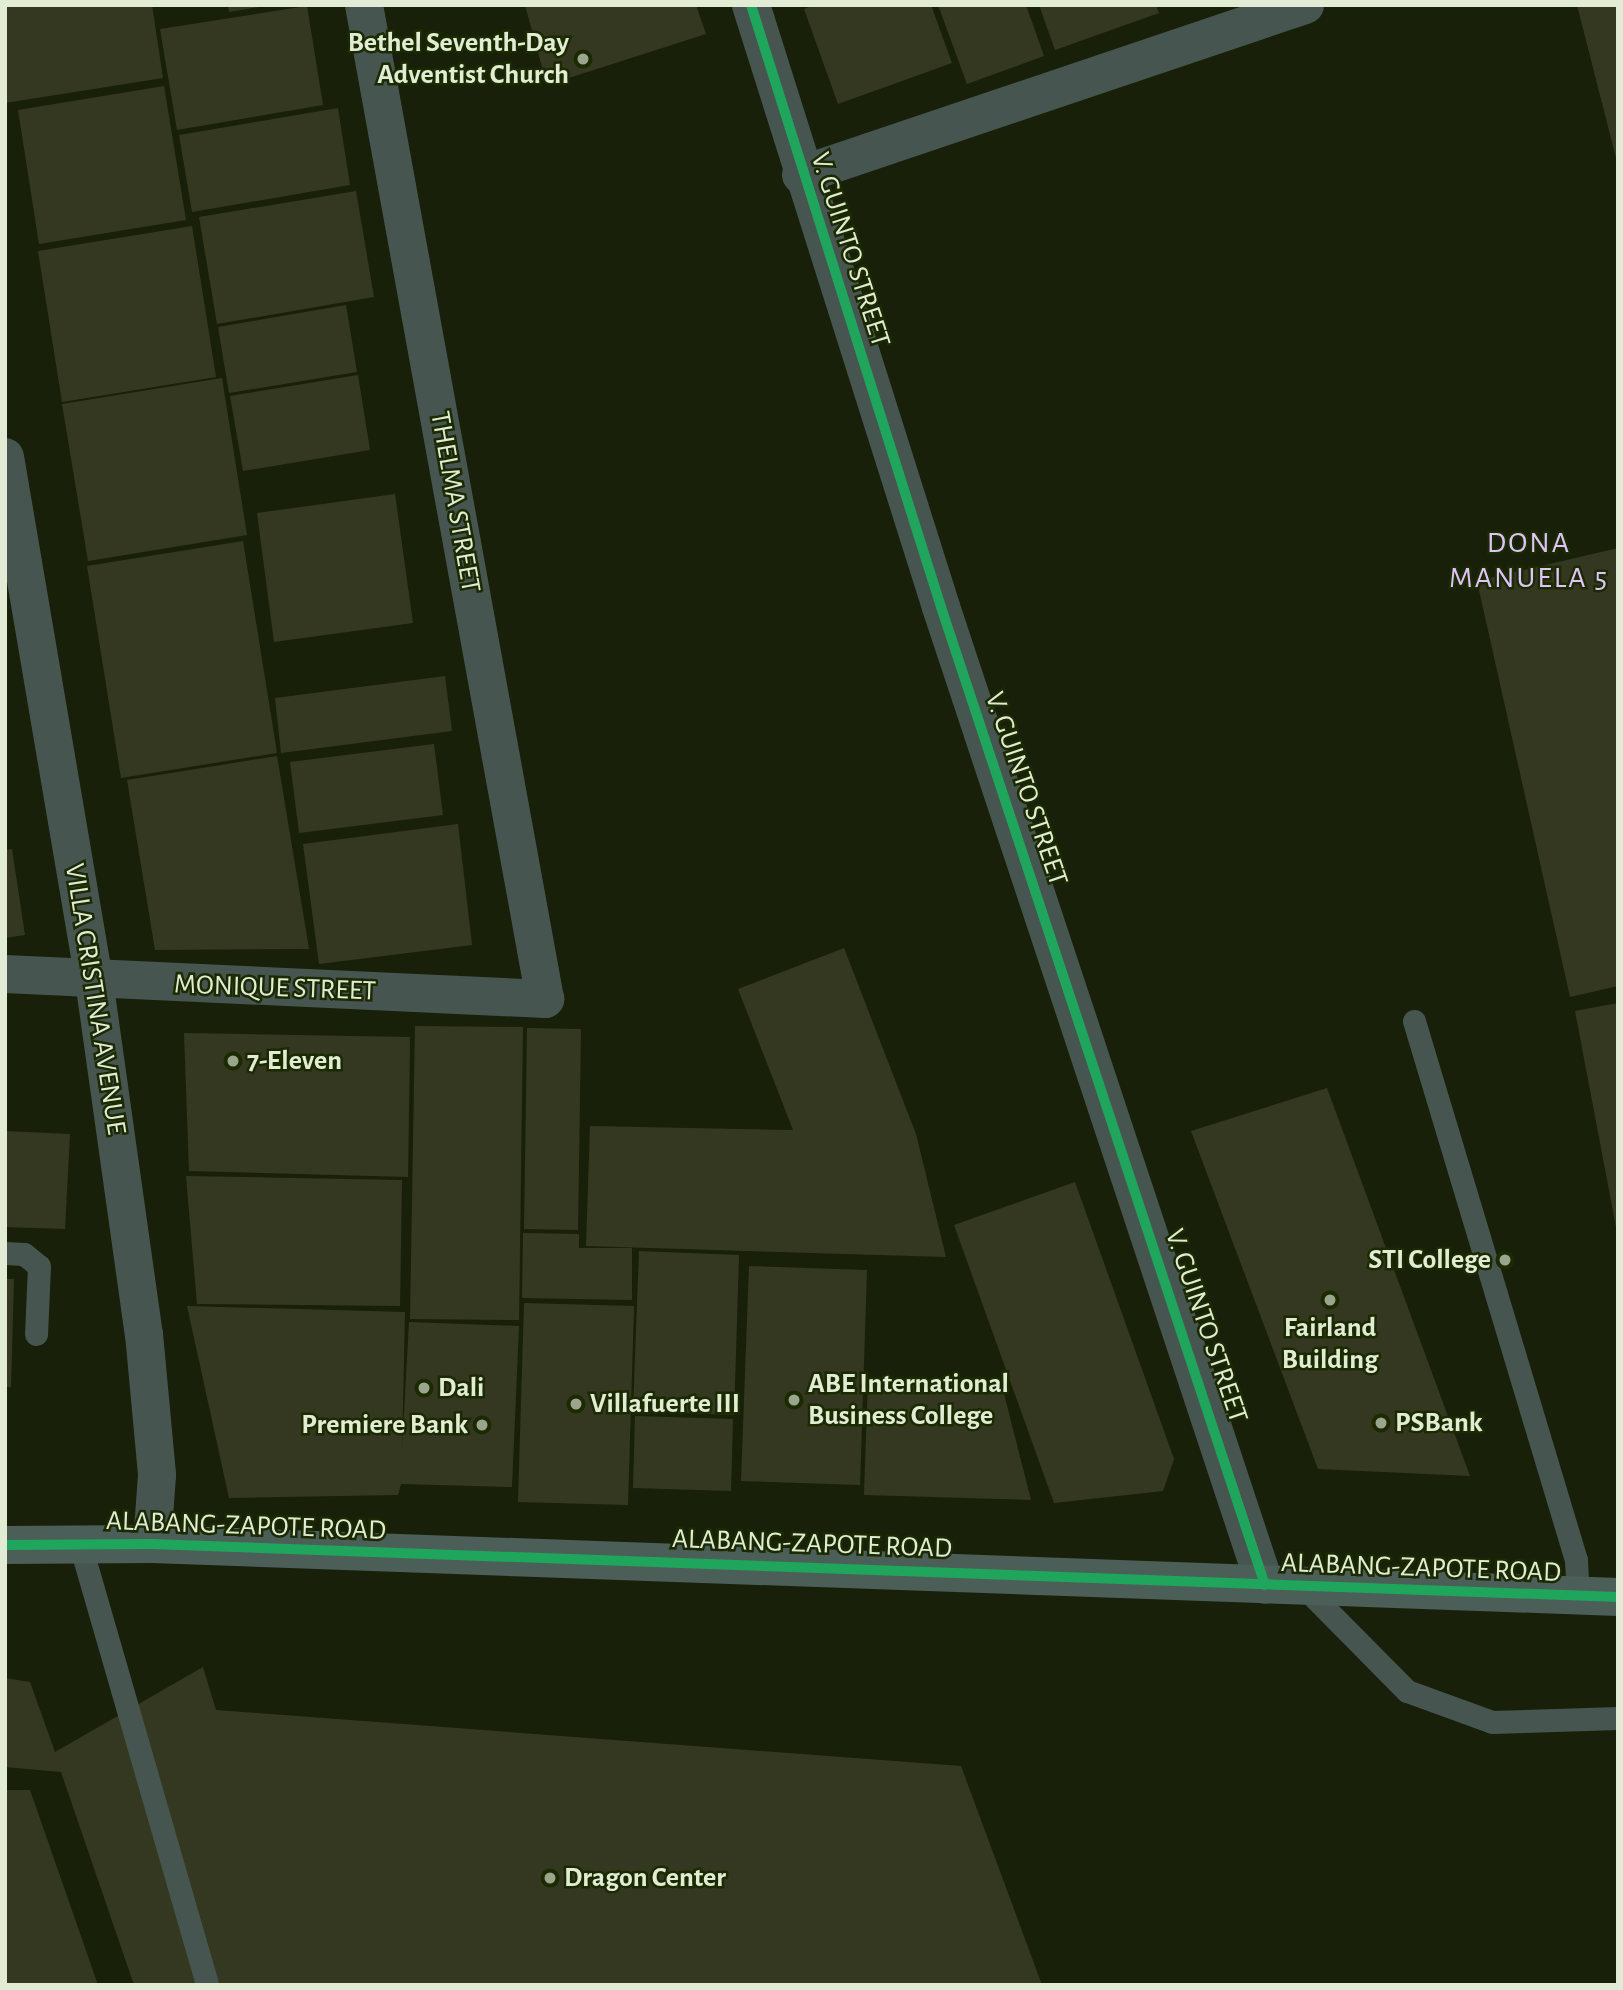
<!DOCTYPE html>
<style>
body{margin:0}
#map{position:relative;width:1623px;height:1990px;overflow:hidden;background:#18200a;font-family:"Alegreya Sans",sans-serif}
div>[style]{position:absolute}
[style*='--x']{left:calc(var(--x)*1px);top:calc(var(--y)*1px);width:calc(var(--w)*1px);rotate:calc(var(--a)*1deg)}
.building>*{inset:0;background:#353820}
.service>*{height:23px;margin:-11.5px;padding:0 11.5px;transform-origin:11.5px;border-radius:11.5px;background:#465550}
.minor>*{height:38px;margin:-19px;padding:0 19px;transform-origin:19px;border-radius:19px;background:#465550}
.tertiary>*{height:38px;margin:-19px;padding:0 19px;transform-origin:19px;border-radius:19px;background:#465550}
.trunk>*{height:38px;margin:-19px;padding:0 19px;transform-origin:19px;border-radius:19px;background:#4b5e58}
.cycleway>*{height:10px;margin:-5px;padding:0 5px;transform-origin:5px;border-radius:5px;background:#20a55d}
.dots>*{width:19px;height:19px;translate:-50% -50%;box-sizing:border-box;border:4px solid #1b2a00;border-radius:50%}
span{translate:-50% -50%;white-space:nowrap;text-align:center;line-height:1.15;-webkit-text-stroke:5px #1b2a00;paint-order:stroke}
.poi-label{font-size:28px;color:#e2ecd5;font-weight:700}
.right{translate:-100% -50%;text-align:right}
.left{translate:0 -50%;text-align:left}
.street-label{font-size:28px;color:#e2ecd5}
.neighbourhood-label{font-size:30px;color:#dfc4fa;letter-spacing:2px}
.frame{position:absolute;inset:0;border:7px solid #e2ecd5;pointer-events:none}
</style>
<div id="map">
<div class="building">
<div style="clip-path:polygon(5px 5px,152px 5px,163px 78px,5px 103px)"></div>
<div style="clip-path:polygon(228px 5px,259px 5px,259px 7px,229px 12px)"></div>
<div style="clip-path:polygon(525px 5px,696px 5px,706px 34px,547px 85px)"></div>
<div style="clip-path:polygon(814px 5px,931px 5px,952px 63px,838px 104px,804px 9px)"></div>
<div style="clip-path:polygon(938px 5px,1026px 5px,1044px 56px,967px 84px)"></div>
<div style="clip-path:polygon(1039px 5px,1156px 5px,1159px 13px,1055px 50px)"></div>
<div style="clip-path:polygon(1577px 5px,1618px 5px,1618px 161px,1617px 162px)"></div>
<div style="clip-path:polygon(307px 6px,323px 105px,177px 130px,160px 29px)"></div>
<div style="clip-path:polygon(164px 86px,186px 220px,39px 244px,18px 110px)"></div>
<div style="clip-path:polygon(338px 108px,350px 185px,192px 212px,179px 135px)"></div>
<div style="clip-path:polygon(356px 191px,374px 297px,217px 324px,199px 217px)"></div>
<div style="clip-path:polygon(192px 226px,216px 377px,62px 402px,38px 251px)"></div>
<div style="clip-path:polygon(346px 305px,357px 372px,229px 393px,218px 327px)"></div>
<div style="clip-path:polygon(358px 375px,370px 450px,243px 471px,230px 396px)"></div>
<div style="clip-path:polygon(222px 378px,247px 535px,88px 561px,62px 404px)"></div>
<div style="clip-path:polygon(395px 494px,413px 623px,274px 642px,257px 513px)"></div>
<div style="clip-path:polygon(243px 541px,277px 753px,121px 778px,87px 566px)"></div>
<div style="clip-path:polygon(1618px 548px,1618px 986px,1570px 997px,1477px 581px)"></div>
<div style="clip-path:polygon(445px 676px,452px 731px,281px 753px,275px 698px)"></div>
<div style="clip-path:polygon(434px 744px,443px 815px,299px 833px,290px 762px)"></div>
<div style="clip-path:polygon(277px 756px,309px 949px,155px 950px,127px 780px)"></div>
<div style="clip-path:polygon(458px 824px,472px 945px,319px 964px,303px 844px)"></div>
<div style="clip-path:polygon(12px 849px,25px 935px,5px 938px,5px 850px)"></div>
<div style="clip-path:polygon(844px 948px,916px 1134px,946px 1257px,586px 1246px,590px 1126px,793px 1130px,738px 989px)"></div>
<div style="clip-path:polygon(1618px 1003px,1618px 1227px,1616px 1227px,1575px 1011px)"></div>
<div style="clip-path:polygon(415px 1026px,523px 1027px,519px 1320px,410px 1319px)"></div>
<div style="clip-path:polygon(527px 1028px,581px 1029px,578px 1230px,524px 1229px)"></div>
<div style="clip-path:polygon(184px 1033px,410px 1037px,408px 1177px,189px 1171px)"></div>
<div style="clip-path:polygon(1327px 1088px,1470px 1476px,1318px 1469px,1191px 1131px)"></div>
<div style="clip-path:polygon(5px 1131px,70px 1134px,65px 1229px,5px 1227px)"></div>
<div style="clip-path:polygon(186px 1176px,402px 1180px,400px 1306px,197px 1304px)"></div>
<div style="clip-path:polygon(1075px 1182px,1174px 1459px,1163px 1491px,1054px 1503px,954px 1225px)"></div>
<div style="clip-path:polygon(523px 1233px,579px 1234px,579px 1248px,632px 1248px,632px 1300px,522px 1298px)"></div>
<div style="clip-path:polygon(639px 1251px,739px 1255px,734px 1415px,633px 1411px)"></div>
<div style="clip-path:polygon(749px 1266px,867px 1270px,860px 1485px,741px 1481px)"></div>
<div style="clip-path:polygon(5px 1279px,14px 1279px,11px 1387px,5px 1387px)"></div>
<div style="clip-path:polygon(524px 1303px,634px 1306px,628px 1505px,518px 1502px)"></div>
<div style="clip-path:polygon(187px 1306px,405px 1312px,402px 1450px,409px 1322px,519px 1326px,512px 1487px,401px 1484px,398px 1495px,229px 1498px)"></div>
<div style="clip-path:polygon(868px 1379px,1001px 1382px,1031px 1500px,864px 1495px)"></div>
<div style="clip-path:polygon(635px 1416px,733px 1419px,731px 1491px,633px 1488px)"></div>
<div style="clip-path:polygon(203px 1667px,216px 1710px,961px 1766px,1042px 1985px,134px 1985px,61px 1772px,5px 1767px,5px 1678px,30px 1682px,55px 1752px)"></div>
<div style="clip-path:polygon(5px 1790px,30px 1790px,98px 1985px,5px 1985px)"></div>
</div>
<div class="service">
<div style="--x:1414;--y:1021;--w:563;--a:73.27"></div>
<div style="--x:1576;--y:1560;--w:36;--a:87"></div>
<div style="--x:5;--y:1253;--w:19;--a:3"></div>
<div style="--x:24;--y:1254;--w:19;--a:39"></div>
<div style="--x:39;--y:1266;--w:68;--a:92.5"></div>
<div style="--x:80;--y:1544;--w:459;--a:73.9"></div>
<div style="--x:1305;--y:1588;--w:145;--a:45.3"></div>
<div style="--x:1407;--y:1691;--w:90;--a:20"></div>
<div style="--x:1492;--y:1722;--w:126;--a:-1.8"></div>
</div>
<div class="minor">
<div style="--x:751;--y:5;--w:631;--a:72.48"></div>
<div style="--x:941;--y:607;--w:1030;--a:71.67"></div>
<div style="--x:801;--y:175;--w:532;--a:-18.64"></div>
<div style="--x:5;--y:974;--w:541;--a:2.65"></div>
<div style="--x:545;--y:999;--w:1010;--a:-100.32"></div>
</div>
<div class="tertiary">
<div style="--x:5;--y:457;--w:531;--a:80.34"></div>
<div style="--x:94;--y:980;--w:358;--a:82"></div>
<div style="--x:144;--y:1334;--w:142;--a:84.7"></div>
<div style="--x:157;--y:1475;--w:69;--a:94.1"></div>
</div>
<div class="trunk">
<div style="--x:5;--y:1545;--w:147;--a:-0.4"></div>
<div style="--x:152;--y:1544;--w:1467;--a:2.07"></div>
</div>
<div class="cycleway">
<div style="--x:751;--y:5;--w:631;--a:72.48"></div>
<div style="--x:941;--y:607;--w:1030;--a:71.67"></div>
<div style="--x:5;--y:1545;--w:147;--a:-0.4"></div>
<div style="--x:152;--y:1544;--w:1467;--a:2.07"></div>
</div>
<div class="dots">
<div style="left:583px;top:59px;background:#9ba58e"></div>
<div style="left:233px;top:1061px;background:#9ba58e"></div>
<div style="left:1505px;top:1260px;background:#9ba58e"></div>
<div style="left:1330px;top:1300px;background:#9ba58e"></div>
<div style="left:424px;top:1388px;background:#9ba58e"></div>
<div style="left:794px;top:1400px;background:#9ba58e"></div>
<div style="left:576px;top:1404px;background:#9ba58e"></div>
<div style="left:1381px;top:1423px;background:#9ba58e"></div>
<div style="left:482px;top:1425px;background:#9ba58e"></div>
<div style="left:550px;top:1878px;background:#9ba58e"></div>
</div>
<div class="poi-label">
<span class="right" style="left:569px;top:59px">Bethel Seventh-Day<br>Adventist Church</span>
<span class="left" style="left:247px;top:1061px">7-Eleven</span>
<span class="right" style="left:1491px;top:1260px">STI College</span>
<span style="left:1330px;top:1344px">Fairland<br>Building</span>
<span class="left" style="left:808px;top:1400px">ABE International<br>Business College</span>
<span class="left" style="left:438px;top:1388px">Dali</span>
<span class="left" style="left:590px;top:1404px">Villafuerte III</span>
<span class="left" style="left:1395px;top:1423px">PSBank</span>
<span class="right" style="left:468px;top:1425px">Premiere Bank</span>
<span class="left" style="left:564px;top:1878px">Dragon Center</span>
</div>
<div class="street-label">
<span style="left:850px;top:250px;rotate:72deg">V. GUINTO STREET</span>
<span style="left:455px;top:502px;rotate:80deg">THELMA STREET</span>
<span style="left:1026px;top:789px;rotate:71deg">V. GUINTO STREET</span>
<span style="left:275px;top:988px;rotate:2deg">MONIQUE STREET</span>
<span style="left:95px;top:999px;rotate:81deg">VILLA CRISTINA AVENUE</span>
<span style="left:1206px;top:1326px;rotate:71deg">V. GUINTO STREET</span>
<span style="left:246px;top:1526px;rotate:2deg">ALABANG-ZAPOTE ROAD</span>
<span style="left:812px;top:1544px;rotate:2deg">ALABANG-ZAPOTE ROAD</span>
<span style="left:1421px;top:1568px;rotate:2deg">ALABANG-ZAPOTE ROAD</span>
</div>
<div class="neighbourhood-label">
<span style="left:1529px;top:560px">DONA<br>MANUELA 5</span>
</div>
<div class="frame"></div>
</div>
